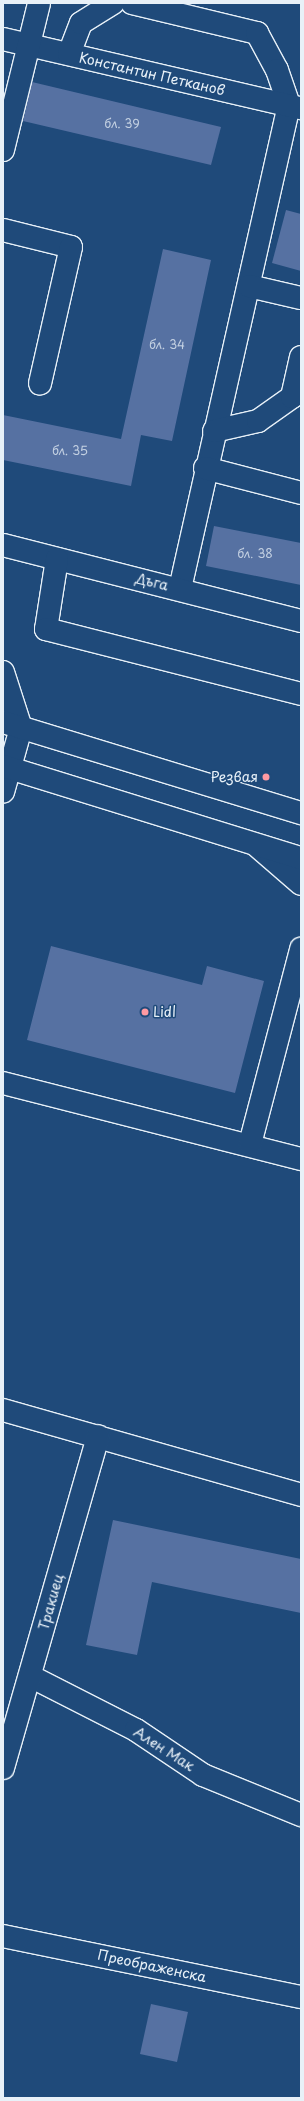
<!DOCTYPE html>
<meta charset="utf-8">
<style>
body{margin:0}
#map{position:relative;width:304px;height:2101px;overflow:hidden;background:#1f4a7a;font-family:"Playpen Sans",sans-serif}
div>[style]{position:absolute}
[style*='--x']{left:calc(var(--x)*1px);top:calc(var(--y)*1px);width:calc(var(--w)*1px);rotate:calc(var(--a)*1deg)}
.building>*{inset:0;background:#5671a2}
.roads{filter:drop-shadow(1px 0 #e8f1f8) drop-shadow(-1px 0 #e8f1f8) drop-shadow(0 1px #e8f1f8) drop-shadow(0 -1px #e8f1f8)}
.minor>*{height:22px;margin:-11px;padding:0 11px;transform-origin:11px;border-radius:11px;background:#1f4a7a}
.major>*{height:22px;margin:-11px;padding:0 11px;transform-origin:11px;border-radius:11px;background:#1f4a7a}
.dots>*{width:11px;height:11px;translate:-50% -50%;box-sizing:border-box;border:2px solid #1f4a7a;border-radius:50%}
span{translate:-50% -50%;white-space:nowrap;text-align:center;line-height:1.15;-webkit-text-stroke:3px #1f4a7a;paint-order:stroke}
.number-label{font-size:12px;color:#c4d1e2}
.number-label span{-webkit-text-stroke-width:0}
.street-label{font-size:14px;color:#e8f1f8}
.poi-label{font-size:14px;color:#e8f1f8}
.right{translate:-100% -50%;text-align:right}
.left{translate:0 -50%;text-align:left}
.frame{position:absolute;inset:0;border:4px solid #e8f1f8;pointer-events:none}
</style>
<div id="map">
<div class="building">
<div style="clip-path:polygon(32px 82px,221px 127px,211px 165px,23px 121px)"></div>
<div style="clip-path:polygon(286px 210px,301px 214px,301px 271px,272px 263px)"></div>
<div style="clip-path:polygon(163px 249px,211px 260px,172px 441px,141px 435px,131px 486px,3px 460px,3px 415px,121px 439px)"></div>
<div style="clip-path:polygon(214px 526px,301px 543px,301px 585px,206px 566px)"></div>
<div style="clip-path:polygon(51px 946px,202px 985px,207px 966px,264px 981px,235px 1093px,27px 1040px)"></div>
<div style="clip-path:polygon(113px 1520px,301px 1559px,301px 1613px,152px 1582px,137px 1655px,86px 1645px)"></div>
<div style="clip-path:polygon(151px 2004px,188px 2012px,177px 2062px,140px 2054px)"></div>
</div>
<div class="roads">
<div class="minor">
<div style="--x:132;--y:3;--w:129;--a:13.5"></div>
<div style="--x:257;--y:33;--w:42;--a:61.6"></div>
<div style="--x:277;--y:70;--w:37;--a:71"></div>
<div style="--x:289;--y:105;--w:496;--a:102.7"></div>
<div style="--x:3;--y:39;--w:305;--a:13.1"></div>
<div style="--x:69;--y:54;--w:33;--a:-69"></div>
<div style="--x:81;--y:23;--w:38;--a:-32"></div>
<div style="--x:3;--y:150;--w:151;--a:-76.2"></div>
<div style="--x:3;--y:230;--w:70;--a:14"></div>
<div style="--x:71;--y:247;--w:140;--a:102.8"></div>
<div style="--x:249;--y:286;--w:53;--a:13"></div>
<div style="--x:214;--y:431;--w:45;--a:-12.8"></div>
<div style="--x:258;--y:421;--w:42;--a:-35.2"></div>
<div style="--x:292;--y:397;--w:41;--a:-77.3"></div>
<div style="--x:205;--y:468;--w:99;--a:14.6"></div>
<div style="--x:3;--y:545;--w:308;--a:14.3"></div>
<div style="--x:57;--y:559;--w:71;--a:98.9"></div>
<div style="--x:46;--y:629;--w:263;--a:14.3"></div>
<div style="--x:3;--y:672;--w:59;--a:72.2"></div>
<div style="--x:21;--y:728;--w:66;--a:105.7"></div>
<div style="--x:257;--y:846;--w:58;--a:40.8"></div>
<div style="--x:3;--y:1083;--w:308;--a:14.3"></div>
<div style="--x:250;--y:1144;--w:202;--a:-75.3"></div>
<div style="--x:3;--y:1410;--w:310;--a:15.9"></div>
<div style="--x:30;--y:1676;--w:119;--a:27"></div>
<div style="--x:136;--y:1730;--w:81;--a:33.9"></div>
<div style="--x:203;--y:1775;--w:106;--a:22.2"></div>
<div style="--x:3;--y:1768;--w:345;--a:-74"></div>
<div style="--x:3;--y:1936;--w:304;--a:11.6"></div>
</div>
<div class="major">
<div style="--x:3;--y:722;--w:312;--a:17"></div>
<div style="--x:3;--y:766;--w:312;--a:17.2"></div>
</div>
</div>
<div class="dots">
<div style="left:266px;top:777px;background:#ff9aa2"></div>
<div style="left:145px;top:1012px;background:#ff9aa2"></div>
</div>
<div class="number-label">
<span style="left:122px;top:124px">бл. 39</span>
<span style="left:167px;top:345px">бл. 34</span>
<span style="left:70px;top:451px">бл. 35</span>
<span style="left:255px;top:554px">бл. 38</span>
</div>
<div class="street-label">
<span style="left:152px;top:74px;rotate:13deg">Константин Петканов</span>
<span style="left:152px;top:582px;rotate:13deg">Дъга</span>
<span style="left:51px;top:1602px;rotate:-74deg">Тракиец</span>
<span style="left:164px;top:1749px;rotate:33deg">Ален Мак</span>
<span style="left:152px;top:1966px;rotate:12deg">Преображенска</span>
</div>
<div class="poi-label">
<span class="right" style="left:258px;top:777px">Резвая</span>
<span class="left" style="left:153px;top:1012px">Lidl</span>
</div>
<div class="frame"></div>
</div>
